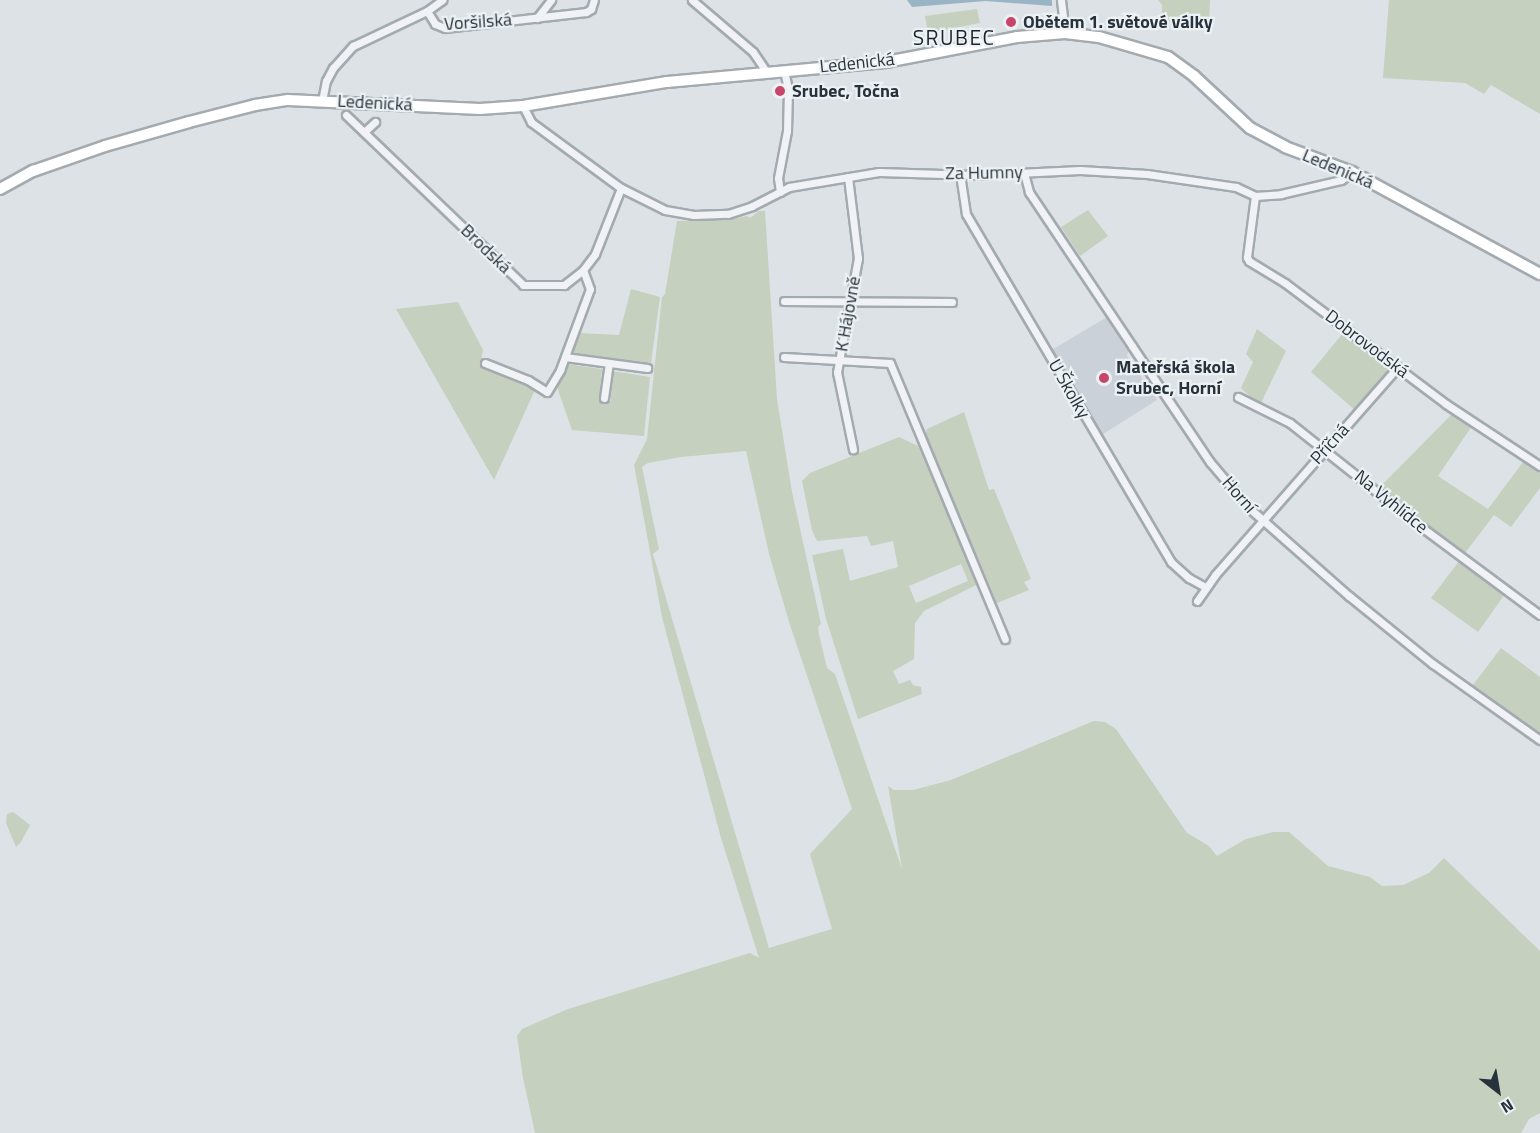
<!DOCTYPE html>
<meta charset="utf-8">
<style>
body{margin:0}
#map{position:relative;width:1540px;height:1133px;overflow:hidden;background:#dde2e6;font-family:"Titillium Web",sans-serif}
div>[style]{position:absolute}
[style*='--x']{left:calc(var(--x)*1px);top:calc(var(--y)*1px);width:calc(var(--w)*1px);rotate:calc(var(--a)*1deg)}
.built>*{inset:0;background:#cbd1d8}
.green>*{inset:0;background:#c5d0bf}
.water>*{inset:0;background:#99b4c5}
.roads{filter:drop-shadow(2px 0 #a3aab0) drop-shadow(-2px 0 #a3aab0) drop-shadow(0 2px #a3aab0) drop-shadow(0 -2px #a3aab0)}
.street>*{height:7px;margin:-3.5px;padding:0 3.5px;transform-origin:3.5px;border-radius:3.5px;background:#f0f2f5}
.secondary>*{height:10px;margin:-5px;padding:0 5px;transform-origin:5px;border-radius:5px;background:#fff}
.dots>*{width:16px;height:16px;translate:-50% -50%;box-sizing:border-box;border:3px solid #ecf1f4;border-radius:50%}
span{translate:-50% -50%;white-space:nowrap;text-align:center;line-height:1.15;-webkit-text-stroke:4.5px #ecf1f4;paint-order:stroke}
.street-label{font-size:18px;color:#27323c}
.poi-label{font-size:18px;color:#27323c;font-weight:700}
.left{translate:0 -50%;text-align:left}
.quarter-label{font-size:21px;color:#1a232d;letter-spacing:1.5px}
.north{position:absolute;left:1468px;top:1061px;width:60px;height:60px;-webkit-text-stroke:4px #ecf1f4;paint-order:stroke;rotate:149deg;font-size:16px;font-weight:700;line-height:24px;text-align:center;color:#27323c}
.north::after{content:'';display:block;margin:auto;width:21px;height:27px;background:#27323c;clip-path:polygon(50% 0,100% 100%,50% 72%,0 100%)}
</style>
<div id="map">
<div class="built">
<div style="clip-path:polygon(1107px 317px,1129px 349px,1127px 356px,1157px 400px,1100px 436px,1050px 351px)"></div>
</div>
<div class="green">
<div style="clip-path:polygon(1158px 0,1210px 0,1209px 23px,1181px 26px,1170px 23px,1162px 12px,1162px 5px)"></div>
<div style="clip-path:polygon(1389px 0,1540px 0,1540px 114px,1491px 85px,1484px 94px,1465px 83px,1383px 78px)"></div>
<div style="clip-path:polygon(977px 9px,980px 23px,928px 33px,925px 16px)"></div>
<div style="clip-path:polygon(1088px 210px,1108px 236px,1080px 256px,1061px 227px)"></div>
<div style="clip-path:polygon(evenodd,759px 211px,765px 211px,777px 399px,792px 492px,821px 624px,818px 627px,819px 634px,827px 668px,835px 674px,902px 869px,888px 786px,894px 790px,913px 790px,951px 780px,1094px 721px,1105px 722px,1116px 729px,1187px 833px,1209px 846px,1217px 856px,1246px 839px,1273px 832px,1289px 832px,1328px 866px,1370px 877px,1382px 886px,1403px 885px,1429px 873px,1444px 858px,1540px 951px,1540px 1113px,1529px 1119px,1521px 1133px,535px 1133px,523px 1078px,517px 1036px,522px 1029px,568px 1009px,750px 953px,759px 958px,721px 838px,662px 617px,634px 465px,647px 439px,662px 297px,665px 294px,677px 221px,728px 220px,747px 216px,750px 218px,759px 211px,746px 451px,769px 554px,790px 625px,852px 809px,810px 854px,832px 929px,769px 948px,653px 554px,659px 549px,642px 467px,648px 463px,681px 457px,746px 451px)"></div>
<div style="clip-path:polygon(631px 289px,660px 297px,651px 363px,571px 353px,579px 333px,619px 335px)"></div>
<div style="clip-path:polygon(458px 302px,483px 350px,480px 365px,535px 390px,494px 480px,396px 309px)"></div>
<div style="clip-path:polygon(1257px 329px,1286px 351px,1261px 403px,1257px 403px,1241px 388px,1253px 362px,1246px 354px)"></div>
<div style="clip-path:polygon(1344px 332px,1391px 368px,1356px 411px,1311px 372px)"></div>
<div style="clip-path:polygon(566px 364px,602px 369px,599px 401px,611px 401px,612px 371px,650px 377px,644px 436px,572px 430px,556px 384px)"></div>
<div style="clip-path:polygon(964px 412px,989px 490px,994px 489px,1031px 579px,1024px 582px,1029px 590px,997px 603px,925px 436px,927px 429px)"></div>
<div style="clip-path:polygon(1452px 414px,1472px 426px,1438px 476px,1488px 509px,1523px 462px,1540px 473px,1540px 488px,1511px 527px,1494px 515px,1465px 553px,1379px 488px)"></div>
<div style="clip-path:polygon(evenodd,899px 437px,918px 446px,978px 584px,924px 611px,915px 623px,914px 659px,893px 671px,899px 684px,910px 680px,913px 685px,921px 687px,922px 694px,858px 719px,826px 619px,812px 555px,843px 549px,850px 581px,898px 567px,893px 541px,871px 546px,867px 536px,817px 541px,812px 530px,802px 481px,810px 473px,899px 437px,961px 564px,968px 581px,916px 603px,909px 586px,961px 564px)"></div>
<div style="clip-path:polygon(1460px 560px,1505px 594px,1478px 632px,1431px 598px)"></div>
<div style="clip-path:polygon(1501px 648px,1540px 677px,1540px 733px,1473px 685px)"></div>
<div style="clip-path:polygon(13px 812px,30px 825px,21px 842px,16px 847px,6px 823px,7px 814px)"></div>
</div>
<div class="water">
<div style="clip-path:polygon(907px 0,1052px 0,1052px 6px,986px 1px,912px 7px)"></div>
</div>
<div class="roads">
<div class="street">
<div style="--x:692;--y:0;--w:80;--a:40.4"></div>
<div style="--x:753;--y:52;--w:23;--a:56"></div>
<div style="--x:1061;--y:0;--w:33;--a:83"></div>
<div style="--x:427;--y:11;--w:15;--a:58"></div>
<div style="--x:435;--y:24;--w:11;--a:22"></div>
<div style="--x:445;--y:28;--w:142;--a:-6.5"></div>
<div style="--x:586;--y:12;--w:6;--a:-31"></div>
<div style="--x:591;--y:9;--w:9;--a:-72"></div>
<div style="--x:537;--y:18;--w:23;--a:-52"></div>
<div style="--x:322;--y:101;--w:20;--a:-79"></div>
<div style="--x:326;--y:81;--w:15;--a:-62"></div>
<div style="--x:333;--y:68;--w:30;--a:-48"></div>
<div style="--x:353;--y:46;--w:82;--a:-25.3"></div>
<div style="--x:427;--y:11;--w:19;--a:-36"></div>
<div style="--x:523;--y:106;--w:18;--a:63"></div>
<div style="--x:531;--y:122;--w:112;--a:36.3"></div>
<div style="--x:621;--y:188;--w:49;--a:26.6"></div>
<div style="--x:665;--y:210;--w:29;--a:10"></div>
<div style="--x:694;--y:215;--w:34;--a:-2"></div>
<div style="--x:728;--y:214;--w:25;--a:-18"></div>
<div style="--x:752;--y:206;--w:42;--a:-27.2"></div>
<div style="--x:789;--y:187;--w:91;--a:-9.5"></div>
<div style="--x:879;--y:172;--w:96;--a:1.8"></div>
<div style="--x:975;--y:175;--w:105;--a:-2.7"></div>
<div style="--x:1080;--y:170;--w:67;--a:3.4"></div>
<div style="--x:1147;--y:174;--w:90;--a:8.3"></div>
<div style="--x:1236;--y:187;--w:21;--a:25"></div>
<div style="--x:1255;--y:196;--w:26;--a:-4"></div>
<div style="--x:1281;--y:194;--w:62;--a:-13.1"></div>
<div style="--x:1341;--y:180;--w:14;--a:-36"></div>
<div style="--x:346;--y:115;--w:245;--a:43.8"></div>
<div style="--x:523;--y:285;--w:41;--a:0"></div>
<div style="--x:564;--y:285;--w:24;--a:-38"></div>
<div style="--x:583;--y:270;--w:20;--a:-53"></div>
<div style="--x:595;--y:254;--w:71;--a:-68.5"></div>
<div style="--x:364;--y:132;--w:15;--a:-42"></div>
<div style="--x:1024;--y:173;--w:20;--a:75"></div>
<div style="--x:1029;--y:192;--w:185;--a:56.2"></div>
<div style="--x:1132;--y:346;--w:140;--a:56.1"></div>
<div style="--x:1210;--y:462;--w:59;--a:49.8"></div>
<div style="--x:1248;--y:507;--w:135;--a:41.4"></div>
<div style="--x:1349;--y:596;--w:108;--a:39"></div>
<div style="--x:1433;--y:664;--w:131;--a:35.4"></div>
<div style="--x:960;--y:174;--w:40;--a:81.5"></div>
<div style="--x:966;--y:214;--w:404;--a:59.5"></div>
<div style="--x:1171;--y:562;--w:24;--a:42"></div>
<div style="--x:1189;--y:578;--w:18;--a:29"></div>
<div style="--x:848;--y:177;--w:82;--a:83"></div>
<div style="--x:858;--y:258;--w:116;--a:100.4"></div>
<div style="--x:837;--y:372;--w:79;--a:78.3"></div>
<div style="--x:780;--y:192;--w:14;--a:-98"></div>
<div style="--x:778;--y:178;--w:48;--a:-79.2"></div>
<div style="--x:787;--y:131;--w:42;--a:-88.6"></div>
<div style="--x:788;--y:89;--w:19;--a:-102"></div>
<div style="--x:1255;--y:196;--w:62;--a:97.5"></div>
<div style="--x:1247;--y:257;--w:4;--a:63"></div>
<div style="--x:1249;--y:261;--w:42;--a:31.4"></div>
<div style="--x:1285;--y:283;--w:201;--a:36.9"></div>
<div style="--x:1446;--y:404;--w:113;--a:33.4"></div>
<div style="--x:784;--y:301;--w:168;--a:0.3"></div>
<div style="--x:565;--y:357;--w:83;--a:7.6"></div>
<div style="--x:784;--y:357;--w:106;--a:3.2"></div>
<div style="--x:890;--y:363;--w:299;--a:67.4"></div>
<div style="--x:485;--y:363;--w:46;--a:21.6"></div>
<div style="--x:528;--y:380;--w:22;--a:32"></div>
<div style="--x:547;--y:392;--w:26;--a:-59"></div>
<div style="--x:560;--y:370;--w:86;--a:-69.7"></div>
<div style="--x:590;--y:289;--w:20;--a:-110"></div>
<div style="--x:1238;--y:397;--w:58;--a:26.6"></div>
<div style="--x:1290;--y:423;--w:161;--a:38.4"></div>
<div style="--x:1416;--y:523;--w:154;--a:36.6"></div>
<div style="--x:604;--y:398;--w:35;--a:-82"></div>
<div style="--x:1197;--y:601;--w:32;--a:-55"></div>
<div style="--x:1215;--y:575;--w:277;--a:-48.7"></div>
</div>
<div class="secondary">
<div style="--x:0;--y:189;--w:38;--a:-29"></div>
<div style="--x:33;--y:171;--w:76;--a:-19.1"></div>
<div style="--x:105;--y:146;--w:87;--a:-15.9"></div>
<div style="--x:189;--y:122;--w:68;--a:-14.4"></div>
<div style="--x:255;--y:105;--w:33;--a:-9"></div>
<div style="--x:288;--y:100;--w:192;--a:2.7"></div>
<div style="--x:480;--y:109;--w:43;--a:-4"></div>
<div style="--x:523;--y:106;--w:146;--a:-9.5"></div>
<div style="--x:667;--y:82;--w:220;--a:-5.2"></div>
<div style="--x:886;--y:62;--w:133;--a:-10.8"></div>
<div style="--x:1017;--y:37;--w:48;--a:-4.8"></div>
<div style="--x:1065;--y:33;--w:34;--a:7"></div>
<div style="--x:1099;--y:37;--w:72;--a:16.2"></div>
<div style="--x:1168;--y:57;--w:32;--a:36"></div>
<div style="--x:1194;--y:76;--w:76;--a:42.9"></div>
<div style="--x:1250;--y:128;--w:40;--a:28"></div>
<div style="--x:1285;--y:147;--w:72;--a:20.5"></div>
<div style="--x:1352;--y:172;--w:214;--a:28.5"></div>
</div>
</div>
<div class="dots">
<div style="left:1011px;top:22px;background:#c8466a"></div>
<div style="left:780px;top:91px;background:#c8466a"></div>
<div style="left:1104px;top:378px;background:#c8466a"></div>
</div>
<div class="street-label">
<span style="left:478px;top:22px;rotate:-4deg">Voršilská</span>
<span style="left:857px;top:63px;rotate:-6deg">Ledenická</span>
<span style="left:375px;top:103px;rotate:3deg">Ledenická</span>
<span style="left:1338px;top:169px;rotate:23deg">Ledenická</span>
<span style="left:984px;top:173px;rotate:-1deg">Za Humny</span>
<span style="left:486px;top:249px;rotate:44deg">Brodská</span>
<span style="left:848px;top:314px;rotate:-80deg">K Hájovně</span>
<span style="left:1367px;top:344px;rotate:37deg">Dobrovodská</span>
<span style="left:1069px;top:389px;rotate:60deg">U Školky</span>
<span style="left:1330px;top:444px;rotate:-48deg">Příčná</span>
<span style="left:1239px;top:495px;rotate:49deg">Horní</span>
<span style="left:1391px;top:502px;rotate:39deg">Na Vyhlídce</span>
</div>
<div class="poi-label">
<span class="left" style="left:1023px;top:22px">Obětem 1. světové války</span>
<span class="left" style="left:792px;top:91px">Srubec, Točna</span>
<span class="left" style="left:1116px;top:378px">Mateřská škola<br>Srubec, Horní</span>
</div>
<div class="quarter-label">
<span style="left:954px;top:37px">SRUBEC</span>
</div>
<div class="north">N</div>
</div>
